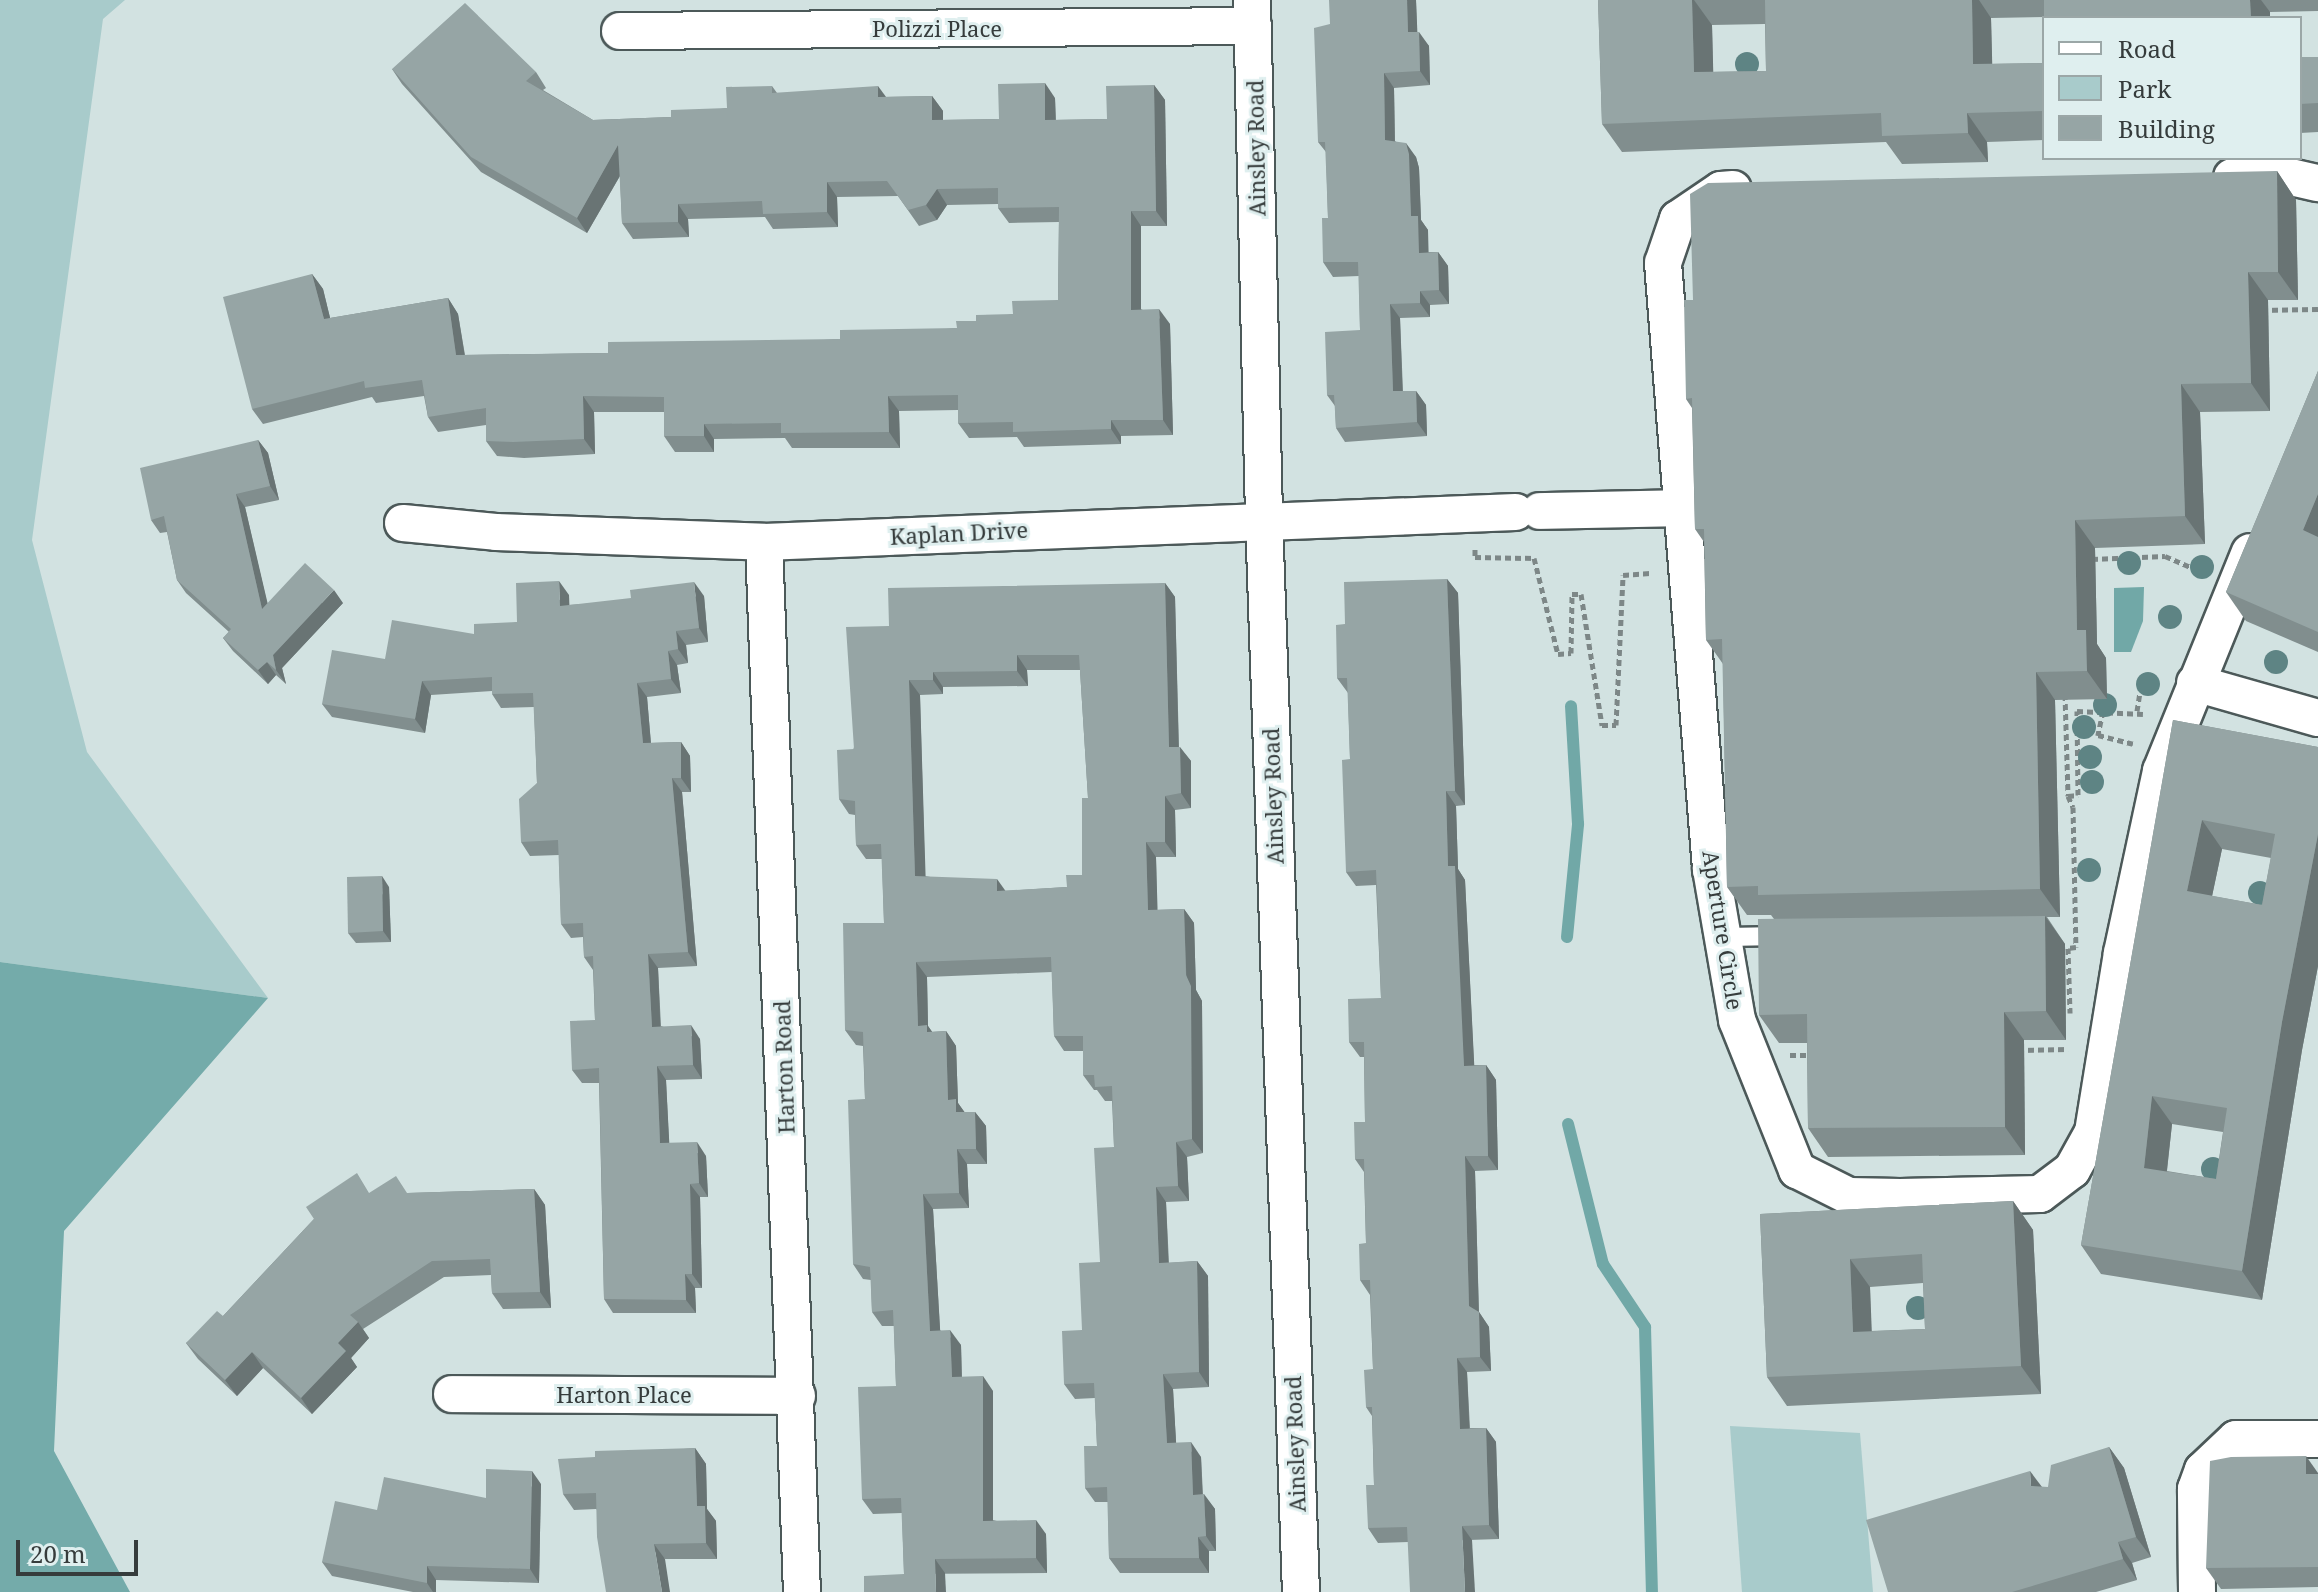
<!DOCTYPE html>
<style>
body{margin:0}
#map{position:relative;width:2318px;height:1592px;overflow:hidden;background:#d2e2e1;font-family:"Noto Serif",serif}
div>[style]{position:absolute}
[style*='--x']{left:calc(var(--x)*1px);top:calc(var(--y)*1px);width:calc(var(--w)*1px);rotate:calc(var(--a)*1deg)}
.green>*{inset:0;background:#a8cbcb}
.forest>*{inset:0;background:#74abaa}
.water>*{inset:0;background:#71a8a7}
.stream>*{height:12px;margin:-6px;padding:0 6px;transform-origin:6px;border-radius:6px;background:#71a8a7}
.path>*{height:5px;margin-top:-2.5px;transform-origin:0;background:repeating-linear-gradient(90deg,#7d8787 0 6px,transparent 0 10px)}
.roads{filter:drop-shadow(2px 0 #4c5959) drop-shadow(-2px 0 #4c5959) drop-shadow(0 2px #4c5959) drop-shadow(0 -2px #4c5959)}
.service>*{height:18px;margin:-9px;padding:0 9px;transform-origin:9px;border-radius:9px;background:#fff}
.minor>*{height:36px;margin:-18px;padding:0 18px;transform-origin:18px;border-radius:18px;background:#fff}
.trees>*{width:24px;height:24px;margin:-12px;border-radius:50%;background:#5e8484}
.wall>*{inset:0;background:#818e8e}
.shaded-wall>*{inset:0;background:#697474}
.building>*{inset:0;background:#96a5a5}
span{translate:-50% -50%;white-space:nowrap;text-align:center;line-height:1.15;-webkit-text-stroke:6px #dfefef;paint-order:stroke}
.street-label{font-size:22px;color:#363c3c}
.legend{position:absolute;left:2042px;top:16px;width:260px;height:144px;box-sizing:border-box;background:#dfefef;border:2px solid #9ba7a7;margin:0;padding:10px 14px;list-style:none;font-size:24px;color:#363c3c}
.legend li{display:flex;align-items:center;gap:16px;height:40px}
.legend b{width:40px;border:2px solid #9ba7a7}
.scale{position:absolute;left:16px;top:1540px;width:122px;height:36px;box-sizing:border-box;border:4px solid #363c3c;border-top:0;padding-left:10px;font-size:24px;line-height:28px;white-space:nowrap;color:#363c3c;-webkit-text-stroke:6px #dfefef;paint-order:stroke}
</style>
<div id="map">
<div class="green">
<div style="clip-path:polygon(0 0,125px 0,103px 19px,32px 540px,87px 752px,268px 998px,0 962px)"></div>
<div style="clip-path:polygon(1730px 1426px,1860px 1433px,1873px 1592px,1742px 1592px)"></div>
</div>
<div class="forest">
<div style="clip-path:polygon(0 962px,268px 998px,64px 1231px,54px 1451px,130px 1592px,0 1592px)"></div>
</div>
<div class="water">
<div style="clip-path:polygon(2144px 587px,2143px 621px,2131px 652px,2114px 652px,2114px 588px)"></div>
</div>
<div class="stream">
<div style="--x:1567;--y:937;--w:114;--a:-84.4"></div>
<div style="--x:1578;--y:824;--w:118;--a:-93.4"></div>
<div style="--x:1568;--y:1124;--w:144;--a:76"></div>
<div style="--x:1603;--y:1264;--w:76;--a:56.3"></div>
<div style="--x:1645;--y:1327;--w:265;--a:88.5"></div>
</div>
<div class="path">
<div style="--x:2262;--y:310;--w:56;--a:-1"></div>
<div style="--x:1475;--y:549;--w:8;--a:90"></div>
<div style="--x:1475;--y:557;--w:59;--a:1"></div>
<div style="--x:1534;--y:558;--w:99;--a:76"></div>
<div style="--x:1558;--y:654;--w:13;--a:-4"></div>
<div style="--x:1571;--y:653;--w:59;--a:-89"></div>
<div style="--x:1572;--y:594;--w:9;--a:0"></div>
<div style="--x:1581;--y:594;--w:133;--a:80.9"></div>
<div style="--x:1602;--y:725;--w:14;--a:0"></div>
<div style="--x:1616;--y:725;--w:150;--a:-87.3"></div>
<div style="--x:1623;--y:575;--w:27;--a:-4"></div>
<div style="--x:2092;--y:559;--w:73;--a:-2.4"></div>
<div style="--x:2165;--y:556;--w:40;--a:23.4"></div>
<div style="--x:2065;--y:694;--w:102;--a:88.3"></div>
<div style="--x:2068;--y:796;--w:10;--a:-6"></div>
<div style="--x:2078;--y:795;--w:84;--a:-90.7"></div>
<div style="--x:2077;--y:711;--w:66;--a:2.6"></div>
<div style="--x:2103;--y:711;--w:25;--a:102"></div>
<div style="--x:2098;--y:735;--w:36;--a:14"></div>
<div style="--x:2137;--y:711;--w:37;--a:-81"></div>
<div style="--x:2068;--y:796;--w:12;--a:66"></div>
<div style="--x:2073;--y:807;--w:140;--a:88.8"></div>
<div style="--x:2076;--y:947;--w:8;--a:173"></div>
<div style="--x:2068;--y:948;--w:65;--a:88.2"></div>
<div style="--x:2018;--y:1050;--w:50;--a:-1.1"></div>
<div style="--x:1790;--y:1055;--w:22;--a:0"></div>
</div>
<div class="roads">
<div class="service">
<div style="--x:1723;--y:937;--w:60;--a:-1"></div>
</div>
<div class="minor">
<div style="--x:1252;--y:0;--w:518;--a:88.67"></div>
<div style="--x:1264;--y:518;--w:1075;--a:88.03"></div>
<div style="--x:620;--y:31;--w:633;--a:-0.45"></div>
<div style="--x:2232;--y:177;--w:50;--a:-2.3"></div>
<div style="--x:2282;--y:175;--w:37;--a:13"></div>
<div style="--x:1733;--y:189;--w:12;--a:175"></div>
<div style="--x:1721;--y:190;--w:52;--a:146"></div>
<div style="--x:1678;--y:219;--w:46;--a:108.8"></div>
<div style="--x:1663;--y:263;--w:608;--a:85.47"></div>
<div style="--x:1711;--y:869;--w:153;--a:80.2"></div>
<div style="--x:1737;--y:1020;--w:162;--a:68.2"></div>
<div style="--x:1797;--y:1170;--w:58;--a:26.6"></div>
<div style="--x:1849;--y:1196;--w:51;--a:1.1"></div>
<div style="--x:1900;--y:1197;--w:140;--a:-1.2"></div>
<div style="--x:2040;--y:1194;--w:40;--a:-37"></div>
<div style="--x:2072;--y:1170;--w:43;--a:-61.1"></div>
<div style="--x:2093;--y:1132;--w:181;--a:-80.8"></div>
<div style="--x:2122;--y:953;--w:186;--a:-77.9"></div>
<div style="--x:2161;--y:771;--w:236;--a:-67.9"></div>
<div style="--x:1540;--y:511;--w:142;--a:-1.2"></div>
<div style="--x:403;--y:523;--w:93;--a:5.5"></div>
<div style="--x:496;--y:532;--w:268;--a:2.1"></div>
<div style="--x:764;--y:542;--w:752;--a:-2.29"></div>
<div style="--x:764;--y:542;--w:1051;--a:87.93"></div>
<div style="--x:2195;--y:683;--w:128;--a:15.9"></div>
<div style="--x:452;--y:1394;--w:345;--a:0.3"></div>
<div style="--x:2197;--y:1592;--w:103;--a:-90.6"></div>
<div style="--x:2196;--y:1489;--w:20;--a:-70"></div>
<div style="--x:2203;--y:1470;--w:45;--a:-43.2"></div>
<div style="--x:2236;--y:1439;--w:82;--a:0"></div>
</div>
</div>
<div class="trees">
<div style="left:1747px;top:64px"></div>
<div style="left:2129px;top:563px"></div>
<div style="left:2202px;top:567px"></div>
<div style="left:2170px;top:617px"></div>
<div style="left:2276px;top:662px"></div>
<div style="left:2148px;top:684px"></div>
<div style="left:2105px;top:705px"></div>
<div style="left:2084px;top:727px"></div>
<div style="left:2090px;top:757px"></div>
<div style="left:2092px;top:782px"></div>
<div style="left:2089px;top:870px"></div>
<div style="left:2260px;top:893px"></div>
<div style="left:2213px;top:1169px"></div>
<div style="left:1918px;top:1308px"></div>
</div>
<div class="wall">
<div style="clip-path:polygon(1416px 0,1417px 32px,1429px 46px,1430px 85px,1394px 88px,1395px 141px,1416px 157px,1419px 168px,1421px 220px,1428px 230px,1428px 252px,1438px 252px,1448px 266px,1449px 304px,1430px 305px,1430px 317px,1400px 318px,1403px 391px,1416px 391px,1426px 405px,1427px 436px,1345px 442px,1336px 428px,1335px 406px,1327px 395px,1360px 330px,1359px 276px,1333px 277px,1323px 262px,1328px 218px,1326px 152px,1318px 142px,1330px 24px)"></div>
<div style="clip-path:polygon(evenodd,1598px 0,2318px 0,2318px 11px,2270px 12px,2270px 18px,2044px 18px,2044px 17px,1991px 18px,1992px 64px,2044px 63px,2044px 140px,1987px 142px,1988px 162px,1902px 164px,1886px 142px,1622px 152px,1602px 124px,1598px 0,1765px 24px,1766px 71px,1713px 72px,1712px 25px,1765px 24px)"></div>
<div style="clip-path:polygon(2300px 57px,2318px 57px,2318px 132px,2300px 133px)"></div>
<div style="clip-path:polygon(392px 69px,536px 72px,546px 88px,543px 90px,593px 120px,671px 117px,727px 108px,772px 86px,777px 93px,885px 97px,932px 96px,943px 111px,943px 120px,999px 119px,1055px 98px,1056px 120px,1107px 119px,1154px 85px,1165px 100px,1167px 226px,1141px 226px,1141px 309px,1170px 324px,1173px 435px,1121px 436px,1121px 444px,1024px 447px,1017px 437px,969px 438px,958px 423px,958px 410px,899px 411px,900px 448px,792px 448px,785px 438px,714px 439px,714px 452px,675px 452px,664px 436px,664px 412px,594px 412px,595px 454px,524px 458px,497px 456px,486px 441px,486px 425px,438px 432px,428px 417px,424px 396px,376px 403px,372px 397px,263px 424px,252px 409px,312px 274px,323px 289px,330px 318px,448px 298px,458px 314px,465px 355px,608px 353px,840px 339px,957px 328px,976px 321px,1013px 314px,1058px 300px,1059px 222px,1009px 223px,998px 208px,998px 204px,947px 205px,937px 220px,919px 226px,898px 196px,837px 197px,838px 227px,773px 229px,765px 217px,688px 219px,689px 237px,633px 239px,622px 223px,620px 176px,587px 233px,481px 172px,402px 84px)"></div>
<div style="clip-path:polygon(2277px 171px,2296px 200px,2298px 300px,2268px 300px,2270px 411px,2200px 412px,2205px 544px,2095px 548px,2097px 644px,2106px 658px,2107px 699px,2055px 700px,2060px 917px,2047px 917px,2065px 944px,2066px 1040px,2024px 1040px,2025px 1155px,1828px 1157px,1808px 1128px,1807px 1043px,1779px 1043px,1759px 1015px,1774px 919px,1771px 915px,1747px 915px,1727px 887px,1723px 664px,1706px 640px,1704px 542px,1695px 529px,1692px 408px,1686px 399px,1693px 300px)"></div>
<div style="clip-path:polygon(2318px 371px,2318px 652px,2246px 621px,2226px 592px)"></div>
<div style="clip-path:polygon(258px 440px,268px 453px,279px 500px,245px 507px,267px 603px,343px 603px,282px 668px,286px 684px,276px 675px,268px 684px,233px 651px,223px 638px,229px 632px,186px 593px,177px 580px,167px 532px,160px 533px,151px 520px)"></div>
<div style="clip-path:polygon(1447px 579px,1458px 593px,1465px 805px,1456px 806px,1458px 869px,1465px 880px,1474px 1065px,1486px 1065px,1496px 1080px,1498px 1170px,1475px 1171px,1479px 1312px,1489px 1327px,1491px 1371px,1467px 1372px,1470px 1428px,1486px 1428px,1496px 1442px,1499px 1539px,1378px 1543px,1368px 1528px,1374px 1485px,1372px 1416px,1366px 1407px,1373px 1369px,1370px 1295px,1360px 1280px,1366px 1243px,1364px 1172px,1355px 1159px,1365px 1122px,1364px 1057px,1360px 1057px,1349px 1042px,1381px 998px,1376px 885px,1356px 886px,1346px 872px,1350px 759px,1348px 693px,1337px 678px,1345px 624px)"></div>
<div style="clip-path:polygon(evenodd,1165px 583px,1175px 597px,1179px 747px,1191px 761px,1191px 808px,1175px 810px,1176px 857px,1156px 857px,1157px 910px,1184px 909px,1194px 923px,1196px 990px,1202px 1001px,1203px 1153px,1187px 1157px,1189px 1201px,1166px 1202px,1169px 1263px,1197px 1261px,1208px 1276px,1209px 1387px,1173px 1389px,1176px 1443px,1201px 1457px,1203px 1494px,1215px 1509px,1216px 1551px,1209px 1551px,1209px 1573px,1120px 1573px,1109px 1558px,1108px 1502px,1095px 1502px,1085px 1488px,1097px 1446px,1095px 1398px,1075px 1399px,1064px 1384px,1082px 1330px,1100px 1262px,1114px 1147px,1112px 1101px,1105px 1101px,1097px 1090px,1094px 1090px,1083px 1075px,1083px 1051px,1064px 1051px,1054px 1036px,1052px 972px,927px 977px,928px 1026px,932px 1032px,946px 1031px,956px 1046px,958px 1103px,964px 1112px,975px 1112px,986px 1126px,987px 1164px,967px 1164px,969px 1208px,933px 1209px,940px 1330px,961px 1345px,962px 1377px,993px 1391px,993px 1520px,1046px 1534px,1047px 1573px,904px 1574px,902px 1513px,873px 1514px,862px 1499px,896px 1386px,894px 1326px,882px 1326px,872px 1312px,871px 1280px,863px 1279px,853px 1264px,865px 1099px,863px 1046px,856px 1045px,845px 1030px,884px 923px,882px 859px,866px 859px,856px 845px,855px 815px,849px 814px,839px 799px,889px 626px,1165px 583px,1027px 670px,1080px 670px,1088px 798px,1082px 875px,1067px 887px,1005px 891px,925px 876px,920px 695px,943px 694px,943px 687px,1028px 686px,1027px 670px)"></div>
<div style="clip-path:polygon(569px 595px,569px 605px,704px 596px,708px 642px,686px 645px,688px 663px,677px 665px,681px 693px,647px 697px,651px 743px,681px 742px,690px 756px,691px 792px,682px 792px,697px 966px,658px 968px,661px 1026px,700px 1039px,702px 1079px,666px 1080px,669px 1143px,706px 1156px,708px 1197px,700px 1197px,702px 1288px,695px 1288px,696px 1313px,613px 1313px,604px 1299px,599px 1083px,582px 1083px,572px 1070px,595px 1020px,593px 970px,584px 957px,583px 937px,571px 938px,561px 924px,559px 855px,530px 856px,521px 842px,537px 783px,534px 707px,501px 708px,492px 694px,492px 691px,431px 695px,425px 733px,332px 717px,322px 704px,385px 659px,517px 622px)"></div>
<div style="clip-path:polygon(evenodd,2173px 720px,2318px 747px,2318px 966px,2302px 1050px,2262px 1300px,2101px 1274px,2081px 1245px,2173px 720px,2222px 849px,2271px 858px,2262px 905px,2212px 896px,2222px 849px,2173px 720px,2172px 1124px,2223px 1132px,2216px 1179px,2167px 1171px,2172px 1124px)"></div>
<div style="clip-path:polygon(389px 887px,391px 942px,356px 943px,348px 933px)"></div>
<div style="clip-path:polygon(534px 1189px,545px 1205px,551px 1308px,503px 1309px,492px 1293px,491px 1275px,444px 1277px,363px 1329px,369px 1338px,351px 1358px,357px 1367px,312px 1414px,263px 1368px,237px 1396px,198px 1359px,186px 1343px,223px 1316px,314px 1219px,370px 1193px,408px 1193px)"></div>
<div style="clip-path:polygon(evenodd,2013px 1201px,2033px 1230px,2041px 1394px,1787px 1406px,1767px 1377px,1760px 1214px,2013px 1201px,1923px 1283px,1925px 1329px,1871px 1331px,1870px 1287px,1923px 1283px)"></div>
<div style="clip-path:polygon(2109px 1447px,2124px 1468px,2151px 1557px,2132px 1563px,2137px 1580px,2096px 1592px,1888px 1592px,2042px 1487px,2048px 1487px)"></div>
<div style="clip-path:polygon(695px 1448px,706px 1464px,707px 1509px,716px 1521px,717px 1559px,665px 1559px,596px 1509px,574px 1510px,563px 1494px,595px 1457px)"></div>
<div style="clip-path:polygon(2318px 1473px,2318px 1587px,2221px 1589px,2206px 1568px)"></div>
<div style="clip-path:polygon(541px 1484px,539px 1583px,436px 1580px,436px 1592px,413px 1592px,332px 1576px,322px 1562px,377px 1510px,486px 1498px)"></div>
</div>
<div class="shaded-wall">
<div style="clip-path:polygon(1407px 0,1416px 0,1418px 47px,1408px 32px)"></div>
<div style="clip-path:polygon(1692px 0,1694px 0,1712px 25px,1714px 100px,1694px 72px)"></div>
<div style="clip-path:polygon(1972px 0,1979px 0,1991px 18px,1993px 93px,1973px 64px)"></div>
<div style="clip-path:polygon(2250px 0,2261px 0,2270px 12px,2270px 18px,2251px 18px)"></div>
<div style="clip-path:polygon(1419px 32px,1429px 46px,1430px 85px,1420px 71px)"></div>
<div style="clip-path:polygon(1384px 73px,1394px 88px,1395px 154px,1385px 140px)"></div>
<div style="clip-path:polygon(1045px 83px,1055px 98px,1056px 136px,1045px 120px)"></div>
<div style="clip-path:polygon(1154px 85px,1165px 100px,1167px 226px,1156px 211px)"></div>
<div style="clip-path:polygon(878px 86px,889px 101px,878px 97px)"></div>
<div style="clip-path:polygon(932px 96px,943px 111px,943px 136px,932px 120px)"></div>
<div style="clip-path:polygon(1967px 113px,1987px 142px,1988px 162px,1968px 133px)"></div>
<div style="clip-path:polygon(1406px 143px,1416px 157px,1419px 168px,1421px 220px,1428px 230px,1429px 267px,1419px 253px,1411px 216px)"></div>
<div style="clip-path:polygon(618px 145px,629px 160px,587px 233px,577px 218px)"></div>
<div style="clip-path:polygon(2277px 171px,2296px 200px,2298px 300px,2278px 272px)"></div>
<div style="clip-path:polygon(827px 182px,837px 197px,838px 227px,827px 212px)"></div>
<div style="clip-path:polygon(937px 189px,947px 205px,937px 220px,926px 205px)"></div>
<div style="clip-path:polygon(678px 204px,688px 219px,689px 237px,678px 222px)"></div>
<div style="clip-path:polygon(1131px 211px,1141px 226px,1141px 325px,1131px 310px)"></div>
<div style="clip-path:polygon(1438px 252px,1448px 266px,1449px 304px,1439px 290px)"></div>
<div style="clip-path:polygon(2248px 272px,2268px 300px,2270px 411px,2251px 383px)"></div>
<div style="clip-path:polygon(312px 274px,323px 289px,334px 334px,324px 319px)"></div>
<div style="clip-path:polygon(1420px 291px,1430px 305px,1430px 317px,1420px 303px)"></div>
<div style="clip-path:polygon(448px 298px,458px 314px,467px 370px,456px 355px)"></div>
<div style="clip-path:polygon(1390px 304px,1400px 318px,1403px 406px,1393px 391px)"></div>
<div style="clip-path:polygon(1159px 309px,1170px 324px,1173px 435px,1163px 420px)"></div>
<div style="clip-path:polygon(2181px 384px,2200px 412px,2205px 544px,2185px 516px)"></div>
<div style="clip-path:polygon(1416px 391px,1426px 405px,1427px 436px,1417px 422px)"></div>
<div style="clip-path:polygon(583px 396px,594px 412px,595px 454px,584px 439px)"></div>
<div style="clip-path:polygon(888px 396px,899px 411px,900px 448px,889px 432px)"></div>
<div style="clip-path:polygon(1111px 420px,1121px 436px,1121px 444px,1111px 429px)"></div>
<div style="clip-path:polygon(704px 424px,714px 439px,714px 452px,704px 436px)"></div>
<div style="clip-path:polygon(258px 440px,268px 453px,279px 500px,270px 486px)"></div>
<div style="clip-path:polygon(236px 494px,245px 507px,272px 622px,262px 609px)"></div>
<div style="clip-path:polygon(2318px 494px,2318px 552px,2303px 530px)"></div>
<div style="clip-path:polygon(2075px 520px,2095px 548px,2097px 644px,2106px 658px,2107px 699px,2087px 671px,2077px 630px)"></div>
<div style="clip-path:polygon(1447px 579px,1458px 593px,1465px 805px,1455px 791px)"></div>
<div style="clip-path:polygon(559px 581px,569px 595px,570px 620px,560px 606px)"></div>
<div style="clip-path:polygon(694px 582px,704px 596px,708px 642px,699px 628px)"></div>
<div style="clip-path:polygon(1165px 583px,1175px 597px,1179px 762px,1169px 747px)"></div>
<div style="clip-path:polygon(334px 590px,343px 603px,282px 668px,286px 684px,276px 670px,273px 655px)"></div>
<div style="clip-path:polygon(676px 631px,686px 645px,688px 663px,678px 649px)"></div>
<div style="clip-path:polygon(668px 651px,677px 665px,681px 693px,671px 679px)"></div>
<div style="clip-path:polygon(1017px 655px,1027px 670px,1028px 686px,1017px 671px)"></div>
<div style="clip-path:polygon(267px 662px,276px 675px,268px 684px,258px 670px)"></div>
<div style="clip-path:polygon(933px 672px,943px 687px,943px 694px,933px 680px)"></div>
<div style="clip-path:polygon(2036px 672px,2055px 700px,2060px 917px,2040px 889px)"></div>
<div style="clip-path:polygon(909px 680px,920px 695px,926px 890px,915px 876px)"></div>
<div style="clip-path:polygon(422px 681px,431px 695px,425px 733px,415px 719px)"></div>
<div style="clip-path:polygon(637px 683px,647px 697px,652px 757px,643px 743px)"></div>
<div style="clip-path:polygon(681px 742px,690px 756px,691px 792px,681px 778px)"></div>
<div style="clip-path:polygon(1180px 747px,1191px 761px,1191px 808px,1181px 793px)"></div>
<div style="clip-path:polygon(672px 778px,682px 792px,697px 966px,688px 952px)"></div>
<div style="clip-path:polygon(1446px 791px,1456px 806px,1458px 869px,1465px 880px,1475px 1080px,1464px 1066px,1448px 866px)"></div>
<div style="clip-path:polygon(1165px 796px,1175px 810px,1176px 857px,1165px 842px)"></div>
<div style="clip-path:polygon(2202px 820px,2222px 849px,2207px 920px,2187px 891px)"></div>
<div style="clip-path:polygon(2318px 834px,2318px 966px,2302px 1050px,2262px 1300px,2242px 1271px,2282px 1022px)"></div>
<div style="clip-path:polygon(1146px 842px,1156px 857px,1158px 925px,1148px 910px)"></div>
<div style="clip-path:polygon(382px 876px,389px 887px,391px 942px,383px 931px)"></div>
<div style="clip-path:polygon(997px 879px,1007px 893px,997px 891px)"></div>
<div style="clip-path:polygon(1184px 909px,1194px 923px,1196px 990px,1202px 1001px,1203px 1153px,1192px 1139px)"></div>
<div style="clip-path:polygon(2045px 916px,2065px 944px,2066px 1040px,2046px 1011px)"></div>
<div style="clip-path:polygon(648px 954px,658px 968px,661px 1041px,652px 1027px)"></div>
<div style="clip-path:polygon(916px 962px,927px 977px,928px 1026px,938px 1040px,918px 1026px)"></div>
<div style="clip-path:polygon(2004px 1012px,2024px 1040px,2025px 1155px,2005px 1127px)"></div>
<div style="clip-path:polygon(691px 1025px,700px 1039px,702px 1079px,693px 1065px)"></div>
<div style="clip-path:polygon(946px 1031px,956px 1046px,958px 1103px,966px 1114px,966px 1127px,948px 1100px)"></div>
<div style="clip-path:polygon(1486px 1065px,1496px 1080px,1498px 1170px,1488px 1156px)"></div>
<div style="clip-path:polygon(657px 1066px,666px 1080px,670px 1157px,660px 1143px)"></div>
<div style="clip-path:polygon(2152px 1096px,2172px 1124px,2164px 1196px,2144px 1168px)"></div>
<div style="clip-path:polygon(975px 1112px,986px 1126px,987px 1164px,976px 1149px)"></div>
<div style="clip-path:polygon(697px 1142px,706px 1156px,708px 1197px,699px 1183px)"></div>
<div style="clip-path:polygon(1176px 1142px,1187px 1157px,1189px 1201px,1178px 1186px)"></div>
<div style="clip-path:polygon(957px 1149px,967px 1164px,969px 1208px,959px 1193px)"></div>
<div style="clip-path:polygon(1465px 1156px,1475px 1171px,1479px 1320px,1469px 1306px)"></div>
<div style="clip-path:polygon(690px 1184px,700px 1197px,702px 1288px,692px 1274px)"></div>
<div style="clip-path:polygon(1156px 1187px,1166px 1202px,1169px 1278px,1159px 1263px)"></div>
<div style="clip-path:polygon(534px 1189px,545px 1205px,551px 1308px,540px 1292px)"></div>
<div style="clip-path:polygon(923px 1194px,933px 1209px,941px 1345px,930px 1331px)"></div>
<div style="clip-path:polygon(2013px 1201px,2033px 1230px,2041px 1394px,2021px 1366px)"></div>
<div style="clip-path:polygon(1850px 1259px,1870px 1287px,1873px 1361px,1853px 1332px)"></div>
<div style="clip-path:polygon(1197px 1261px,1208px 1276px,1209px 1387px,1199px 1372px)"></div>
<div style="clip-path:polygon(685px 1274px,695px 1288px,696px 1313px,686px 1300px)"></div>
<div style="clip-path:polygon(1479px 1312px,1489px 1327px,1491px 1371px,1480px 1357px)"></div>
<div style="clip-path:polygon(358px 1322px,369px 1338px,351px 1358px,357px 1367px,312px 1414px,301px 1398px,338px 1343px)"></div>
<div style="clip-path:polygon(950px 1330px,961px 1345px,962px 1391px,952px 1377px)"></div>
<div style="clip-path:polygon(252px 1352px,263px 1368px,237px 1396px,225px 1380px)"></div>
<div style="clip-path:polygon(1457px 1358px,1467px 1372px,1470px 1443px,1460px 1429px)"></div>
<div style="clip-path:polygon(1163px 1374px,1173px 1389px,1177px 1458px,1167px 1443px)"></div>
<div style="clip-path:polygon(983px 1376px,993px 1391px,993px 1535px,983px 1521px)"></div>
<div style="clip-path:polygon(1486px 1428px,1496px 1442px,1499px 1539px,1489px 1525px)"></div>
<div style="clip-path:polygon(1191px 1442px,1201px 1457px,1203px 1510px,1193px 1495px)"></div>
<div style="clip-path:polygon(2109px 1447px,2124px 1468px,2151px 1557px,2136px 1537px)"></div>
<div style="clip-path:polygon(695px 1448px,706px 1464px,707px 1509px,716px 1521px,717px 1559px,706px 1543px,697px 1506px)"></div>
<div style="clip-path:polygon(2306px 1456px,2318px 1473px,2318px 1491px,2306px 1474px)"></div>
<div style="clip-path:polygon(532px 1471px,541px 1484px,539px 1583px,530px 1569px)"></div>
<div style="clip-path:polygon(2030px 1471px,2045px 1491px,2031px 1486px)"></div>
<div style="clip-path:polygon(1204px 1494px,1215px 1509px,1216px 1551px,1206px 1536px)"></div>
<div style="clip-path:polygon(1036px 1520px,1046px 1534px,1047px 1573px,1036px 1558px)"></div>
<div style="clip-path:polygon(1462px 1526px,1472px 1540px,1475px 1592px,1465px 1592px)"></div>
<div style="clip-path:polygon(1198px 1537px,1209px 1551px,1209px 1573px,1199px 1558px)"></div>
<div style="clip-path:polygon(2118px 1542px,2132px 1563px,2137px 1580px,2123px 1559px)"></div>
<div style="clip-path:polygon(654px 1544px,665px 1559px,670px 1592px,662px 1592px)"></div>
<div style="clip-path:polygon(935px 1559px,945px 1573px,946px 1592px,936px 1592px)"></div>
<div style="clip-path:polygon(427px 1566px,436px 1580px,436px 1592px,433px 1592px,427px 1583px)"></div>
</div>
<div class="building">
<div style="clip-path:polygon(1329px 0,1407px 0,1408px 32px,1419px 32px,1420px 71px,1384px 73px,1385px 140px,1406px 143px,1409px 154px,1411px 216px,1418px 216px,1419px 253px,1438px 252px,1439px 290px,1420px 291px,1420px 303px,1390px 304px,1393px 391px,1416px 391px,1417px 422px,1336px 428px,1334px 395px,1327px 395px,1325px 332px,1360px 330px,1358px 262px,1323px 262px,1322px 218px,1328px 218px,1325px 142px,1318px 142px,1314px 28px,1330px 24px)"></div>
<div style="clip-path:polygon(1598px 0,1692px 0,1694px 72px,1766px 71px,1765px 0,1972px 0,1973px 64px,2044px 63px,2044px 111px,1967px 113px,1968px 133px,1882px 136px,1881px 113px,1602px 124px)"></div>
<div style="clip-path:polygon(2044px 0,2250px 0,2251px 18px,2044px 18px)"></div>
<div style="clip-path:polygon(465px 3px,536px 72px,526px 81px,593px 120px,671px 117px,671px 110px,727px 108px,726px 87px,772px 86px,772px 93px,878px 86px,878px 97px,932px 96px,932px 120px,999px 119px,998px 84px,1045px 83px,1045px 120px,1107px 119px,1106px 86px,1154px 85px,1156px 211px,1131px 211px,1131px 310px,1159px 309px,1163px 420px,1111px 420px,1111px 429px,1013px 432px,1013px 422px,958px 423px,958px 395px,888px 396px,889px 432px,781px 433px,781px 423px,704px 424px,704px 436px,664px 436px,664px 397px,583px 396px,584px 439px,513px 442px,486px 441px,486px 408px,428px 417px,422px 380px,365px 388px,364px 381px,252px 409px,223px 297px,312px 274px,324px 319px,448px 298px,456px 355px,608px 353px,608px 342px,840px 339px,840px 330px,957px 328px,956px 321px,976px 321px,976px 315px,1013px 314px,1012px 301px,1058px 300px,1059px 207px,998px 208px,998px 188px,937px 189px,926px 205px,908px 210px,887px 181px,827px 182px,827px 212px,763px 214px,762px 201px,678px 204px,678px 222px,622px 223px,618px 145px,577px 218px,471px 157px,392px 69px)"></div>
<div style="clip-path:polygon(2300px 57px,2318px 57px,2318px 103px,2300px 104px)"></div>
<div style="clip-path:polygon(2277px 171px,2278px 272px,2248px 272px,2251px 383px,2181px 384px,2185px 516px,2075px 520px,2077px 630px,2086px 630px,2087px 671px,2036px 672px,2040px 889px,1758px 895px,1758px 886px,1727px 887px,1722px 639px,1706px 640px,1704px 529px,1695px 529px,1692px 398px,1686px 399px,1684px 300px,1693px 300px,1690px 194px,1708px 183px)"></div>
<div style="clip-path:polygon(2318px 371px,2318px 494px,2303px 530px,2318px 537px,2318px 632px,2226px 592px)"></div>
<div style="clip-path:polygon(258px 440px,270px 486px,236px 494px,262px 609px,305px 563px,334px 590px,273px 655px,276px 670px,267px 662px,258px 670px,223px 638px,231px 629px,177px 580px,164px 516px,151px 520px,140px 468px)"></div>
<div style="clip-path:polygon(1447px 579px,1455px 791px,1446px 791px,1448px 866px,1455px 866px,1464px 1066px,1486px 1065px,1488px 1156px,1465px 1156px,1469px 1306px,1479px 1312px,1480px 1357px,1457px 1358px,1460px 1429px,1486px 1428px,1489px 1525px,1462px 1526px,1465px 1592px,1410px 1592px,1407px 1527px,1368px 1528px,1366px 1485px,1374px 1485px,1372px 1407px,1366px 1407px,1364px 1370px,1373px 1369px,1370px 1280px,1360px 1280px,1359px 1244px,1366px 1243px,1364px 1159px,1355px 1159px,1354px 1122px,1365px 1122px,1364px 1042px,1349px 1042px,1348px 999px,1381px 998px,1376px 870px,1346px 872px,1342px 760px,1350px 759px,1347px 678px,1337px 678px,1336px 625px,1345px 624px,1344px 582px)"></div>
<div style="clip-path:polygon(559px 581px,560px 606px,631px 598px,630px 590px,694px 582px,699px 628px,676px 631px,678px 649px,668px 651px,671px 679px,637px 683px,643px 743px,681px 742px,681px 778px,672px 778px,688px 952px,648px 954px,652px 1027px,691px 1025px,693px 1065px,657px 1066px,660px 1143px,697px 1142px,699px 1183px,690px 1184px,692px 1274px,685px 1274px,686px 1300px,604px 1299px,599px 1068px,572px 1070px,570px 1021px,595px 1020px,593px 956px,584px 957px,583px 923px,561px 924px,558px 840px,521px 842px,519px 799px,537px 783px,533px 693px,492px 694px,492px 677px,422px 681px,415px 719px,322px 704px,332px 650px,385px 659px,392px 620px,474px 634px,474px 624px,517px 622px,516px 583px)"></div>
<div style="clip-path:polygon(evenodd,1165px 583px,1169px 747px,1180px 747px,1181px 793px,1165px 796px,1165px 842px,1146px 842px,1148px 910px,1184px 909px,1186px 975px,1191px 986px,1192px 1139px,1176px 1142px,1178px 1186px,1156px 1187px,1159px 1263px,1197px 1261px,1199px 1372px,1163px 1374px,1167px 1443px,1191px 1442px,1193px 1495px,1204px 1494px,1206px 1536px,1198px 1537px,1199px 1558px,1109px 1558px,1107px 1487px,1085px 1488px,1084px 1446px,1097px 1446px,1094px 1383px,1064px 1384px,1062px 1331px,1082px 1330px,1079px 1263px,1100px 1262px,1094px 1148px,1114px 1147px,1112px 1086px,1095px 1087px,1094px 1075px,1083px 1075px,1083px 1036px,1054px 1036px,1051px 957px,916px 962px,918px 1026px,927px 1025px,927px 1032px,946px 1031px,948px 1100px,956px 1099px,956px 1112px,975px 1112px,976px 1149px,957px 1149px,959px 1193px,923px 1194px,930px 1331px,950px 1330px,952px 1377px,983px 1376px,983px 1521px,1036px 1520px,1036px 1558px,935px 1559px,936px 1592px,864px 1592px,864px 1576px,904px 1574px,901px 1498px,862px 1499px,858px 1387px,896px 1386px,893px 1310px,872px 1312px,870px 1267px,853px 1264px,848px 1100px,865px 1099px,863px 1032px,845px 1030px,843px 923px,884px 923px,881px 844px,856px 845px,855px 801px,839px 799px,837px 750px,854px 749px,846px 627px,889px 626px,888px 588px,1165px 583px,1017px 655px,1079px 655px,1088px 798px,1082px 798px,1082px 875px,1066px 875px,1067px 887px,997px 891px,997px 879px,915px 876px,909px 680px,933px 680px,933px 672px,1017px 671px,1017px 655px)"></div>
<div style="clip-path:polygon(evenodd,2173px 720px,2318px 747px,2318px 834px,2282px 1022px,2242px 1271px,2081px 1245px,2173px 720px,2202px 820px,2275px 834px,2262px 905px,2187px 891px,2202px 820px,2173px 720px,2152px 1096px,2227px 1108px,2216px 1179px,2144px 1168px,2152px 1096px)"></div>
<div style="clip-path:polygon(382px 876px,383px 931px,348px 933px,347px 877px)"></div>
<div style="clip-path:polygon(2045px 916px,2046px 1011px,2004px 1012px,2005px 1127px,1808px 1128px,1807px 1014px,1759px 1015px,1758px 919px)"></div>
<div style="clip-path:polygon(357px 1173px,369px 1193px,396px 1176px,407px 1193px,534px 1189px,540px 1292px,492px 1293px,490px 1259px,432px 1261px,350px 1315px,358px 1322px,338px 1343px,346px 1351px,301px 1398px,252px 1352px,225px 1380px,186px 1343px,217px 1311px,223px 1316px,314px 1219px,306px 1207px)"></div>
<div style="clip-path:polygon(evenodd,2013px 1201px,2021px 1366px,1767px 1377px,1760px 1214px,2013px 1201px,1922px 1254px,1925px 1329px,1853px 1332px,1850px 1259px,1922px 1254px)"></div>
<div style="clip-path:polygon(2109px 1447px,2136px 1537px,2118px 1542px,2123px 1559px,2012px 1592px,1888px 1592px,1866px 1520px,2030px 1471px,2031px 1486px,2048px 1487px,2051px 1465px)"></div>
<div style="clip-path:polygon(695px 1448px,697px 1506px,705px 1506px,706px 1543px,654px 1544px,662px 1592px,606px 1592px,597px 1537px,596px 1493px,563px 1494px,558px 1459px,595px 1457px,595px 1451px)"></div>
<div style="clip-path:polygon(2306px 1456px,2306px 1474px,2318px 1474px,2318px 1567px,2206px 1568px,2210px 1461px,2231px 1457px)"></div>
<div style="clip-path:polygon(486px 1469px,532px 1471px,530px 1569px,427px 1566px,427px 1583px,322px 1562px,335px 1501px,377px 1510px,384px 1477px,486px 1498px)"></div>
</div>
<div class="street-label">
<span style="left:937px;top:29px">Polizzi Place</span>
<span style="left:1256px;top:148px;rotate:-91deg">Ainsley Road</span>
<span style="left:959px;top:533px;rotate:-3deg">Kaplan Drive</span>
<span style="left:1273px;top:796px;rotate:-92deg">Ainsley Road</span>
<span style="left:1723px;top:930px;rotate:81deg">Aperture Circle</span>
<span style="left:784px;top:1067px;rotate:-92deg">Harton Road</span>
<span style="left:624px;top:1395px">Harton Place</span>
<span style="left:1295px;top:1444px;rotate:-92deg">Ainsley Road</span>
</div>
<ul class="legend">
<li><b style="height:10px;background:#fff"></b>Road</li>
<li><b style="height:22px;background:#a8cbcb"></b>Park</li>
<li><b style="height:22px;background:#96a5a5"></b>Building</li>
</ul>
<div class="scale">20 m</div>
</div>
